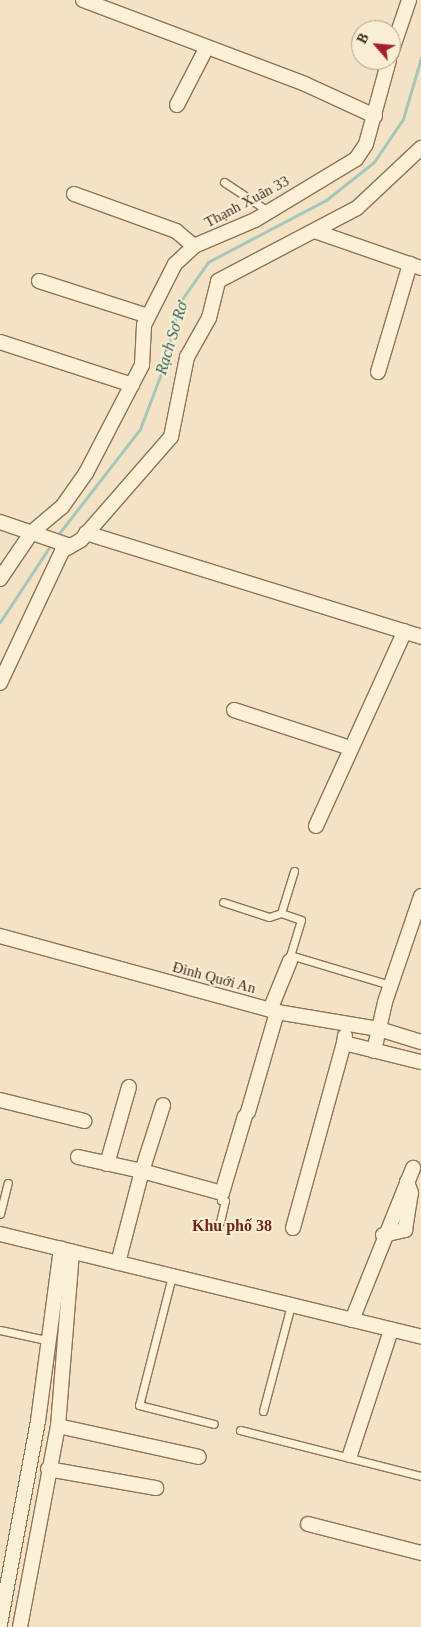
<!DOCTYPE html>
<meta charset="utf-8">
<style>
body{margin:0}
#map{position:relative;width:421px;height:1627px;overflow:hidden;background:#f3e3c4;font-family:"Times New Roman",serif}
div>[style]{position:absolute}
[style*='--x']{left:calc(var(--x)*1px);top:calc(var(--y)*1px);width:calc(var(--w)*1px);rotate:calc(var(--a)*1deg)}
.stream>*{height:3px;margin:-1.5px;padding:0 1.5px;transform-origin:1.5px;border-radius:1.5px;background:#a6c6bb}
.roads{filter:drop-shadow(1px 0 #907358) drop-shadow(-1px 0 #907358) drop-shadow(0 1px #907358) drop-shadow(0 -1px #907358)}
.service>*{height:7px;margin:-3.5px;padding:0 3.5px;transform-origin:3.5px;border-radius:3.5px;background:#fcf0d9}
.minor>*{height:14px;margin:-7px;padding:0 7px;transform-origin:7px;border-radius:7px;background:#fcf0d9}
span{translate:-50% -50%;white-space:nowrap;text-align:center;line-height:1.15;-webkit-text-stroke:4px #f9edd5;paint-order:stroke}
.street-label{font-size:15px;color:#3f2c1d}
.water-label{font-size:16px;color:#2b605a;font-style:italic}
.neighbourhood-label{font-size:16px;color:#702618;font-weight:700}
.north{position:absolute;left:351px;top:20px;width:50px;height:50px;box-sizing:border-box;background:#f9edd5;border:1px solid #afa08b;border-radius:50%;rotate:297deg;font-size:14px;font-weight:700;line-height:20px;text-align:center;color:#3f2c1d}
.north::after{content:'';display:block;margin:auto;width:18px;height:22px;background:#a62129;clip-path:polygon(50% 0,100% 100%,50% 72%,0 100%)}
</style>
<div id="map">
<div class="stream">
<div style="--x:57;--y:536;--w:135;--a:-52.2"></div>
<div style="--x:140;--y:429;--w:65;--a:-69.3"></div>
<div style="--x:163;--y:368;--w:68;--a:-75.6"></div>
<div style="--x:180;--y:302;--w:49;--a:-55"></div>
<div style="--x:208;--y:262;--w:133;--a:-27.7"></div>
<div style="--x:326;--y:200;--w:61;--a:-38.4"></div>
<div style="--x:374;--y:162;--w:52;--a:-56"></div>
<div style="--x:403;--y:119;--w:64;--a:-73.6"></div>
<div style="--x:0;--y:622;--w:95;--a:-56.6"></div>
</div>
<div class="roads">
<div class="service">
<div style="--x:224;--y:182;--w:53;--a:33.4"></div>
<div style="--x:223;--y:902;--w:48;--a:18.1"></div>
<div style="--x:269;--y:917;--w:13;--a:-18"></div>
<div style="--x:281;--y:913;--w:21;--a:19"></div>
<div style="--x:301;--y:920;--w:37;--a:107"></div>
<div style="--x:290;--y:955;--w:104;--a:16.7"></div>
<div style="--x:281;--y:913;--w:44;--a:-72.8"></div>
<div style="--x:0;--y:1214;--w:32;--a:-76"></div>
<div style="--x:220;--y:1222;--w:22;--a:-77"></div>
<div style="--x:225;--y:1201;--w:4;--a:-166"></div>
<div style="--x:221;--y:1200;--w:7;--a:-82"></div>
<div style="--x:172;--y:1276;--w:133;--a:104.3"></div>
<div style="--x:139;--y:1405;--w:77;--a:14.2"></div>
<div style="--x:0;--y:1330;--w:47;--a:12.3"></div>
<div style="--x:263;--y:1411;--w:110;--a:-75.2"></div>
<div style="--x:240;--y:1430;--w:187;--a:14.3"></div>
</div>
<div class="minor">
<div style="--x:83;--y:0;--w:237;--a:20.7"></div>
<div style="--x:305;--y:84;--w:77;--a:24.6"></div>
<div style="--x:391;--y:53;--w:56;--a:-71.2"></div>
<div style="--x:177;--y:105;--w:65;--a:-62.7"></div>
<div style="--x:74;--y:194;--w:109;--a:19.9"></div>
<div style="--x:176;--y:231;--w:23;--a:40"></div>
<div style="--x:317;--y:232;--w:110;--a:19.1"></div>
<div style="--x:39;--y:281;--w:114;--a:17.8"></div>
<div style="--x:0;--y:342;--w:139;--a:18"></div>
<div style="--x:378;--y:372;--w:113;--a:-73.5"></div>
<div style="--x:0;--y:522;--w:74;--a:18.9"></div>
<div style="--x:86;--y:533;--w:351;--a:17.2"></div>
<div style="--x:0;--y:579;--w:57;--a:-55.8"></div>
<div style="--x:32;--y:532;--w:39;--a:-40"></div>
<div style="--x:62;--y:507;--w:42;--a:-54.8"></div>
<div style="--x:86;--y:473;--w:122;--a:-62.6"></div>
<div style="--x:142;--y:365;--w:40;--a:-87.1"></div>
<div style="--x:144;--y:325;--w:68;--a:-63.1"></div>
<div style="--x:175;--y:264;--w:26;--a:-43"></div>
<div style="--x:194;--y:246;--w:66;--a:-23.1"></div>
<div style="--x:255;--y:220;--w:118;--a:-31.1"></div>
<div style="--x:356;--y:159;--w:18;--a:-56"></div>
<div style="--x:366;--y:144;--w:87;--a:-74.7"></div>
<div style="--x:0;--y:683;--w:146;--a:-64.8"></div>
<div style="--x:62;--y:551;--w:22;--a:-30"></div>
<div style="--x:81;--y:540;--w:137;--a:-48.9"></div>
<div style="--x:171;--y:437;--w:82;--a:-78.7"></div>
<div style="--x:187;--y:357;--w:45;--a:-60.6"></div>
<div style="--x:209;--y:318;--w:38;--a:-76"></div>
<div style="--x:218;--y:281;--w:157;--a:-27.7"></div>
<div style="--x:357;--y:208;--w:88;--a:-43.2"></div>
<div style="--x:234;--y:710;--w:122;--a:18.1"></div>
<div style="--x:316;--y:826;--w:214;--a:-65.5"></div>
<div style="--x:0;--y:936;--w:287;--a:15.3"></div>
<div style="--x:277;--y:1012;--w:103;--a:9.5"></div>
<div style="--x:379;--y:1029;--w:44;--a:17.2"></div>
<div style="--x:270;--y:1010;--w:53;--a:-67.8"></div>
<div style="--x:345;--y:1036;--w:7;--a:98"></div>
<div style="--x:344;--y:1043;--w:79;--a:13.9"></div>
<div style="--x:374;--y:1051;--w:50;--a:-77.3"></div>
<div style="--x:385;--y:1002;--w:112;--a:-71.2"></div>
<div style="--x:0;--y:1100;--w:87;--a:14"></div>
<div style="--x:248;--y:1112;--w:104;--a:-73.8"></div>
<div style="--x:78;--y:1157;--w:66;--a:12.3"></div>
<div style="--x:142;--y:1171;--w:69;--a:-72.3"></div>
<div style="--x:107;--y:1164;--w:80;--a:-74.1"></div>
<div style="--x:293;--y:1228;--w:192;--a:-74.6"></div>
<div style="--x:0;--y:1234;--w:433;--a:13.7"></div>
<div style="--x:383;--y:1235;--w:23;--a:-13"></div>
<div style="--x:405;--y:1230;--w:37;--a:-81"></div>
<div style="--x:411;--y:1193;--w:12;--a:-110"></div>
<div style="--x:118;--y:1263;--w:95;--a:-75.4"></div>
<div style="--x:142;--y:1171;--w:83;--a:15.4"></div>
<div style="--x:222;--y:1193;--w:80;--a:-73.4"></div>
<div style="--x:352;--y:1320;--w:164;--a:-68.1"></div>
<div style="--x:58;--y:1426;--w:144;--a:12.4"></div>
<div style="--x:350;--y:1455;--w:132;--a:-71.8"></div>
<div style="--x:48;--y:1469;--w:110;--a:10"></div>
<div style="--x:308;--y:1524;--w:117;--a:14.4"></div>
<div style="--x:0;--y:1624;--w:207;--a:-79.4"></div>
<div style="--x:38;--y:1421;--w:174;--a:-82.4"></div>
<div style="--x:20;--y:1627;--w:205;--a:-79.3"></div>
<div style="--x:58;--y:1426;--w:175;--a:-85.4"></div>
</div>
</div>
<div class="street-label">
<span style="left:247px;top:202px;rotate:-28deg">Thạnh Xuân 33</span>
<span style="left:214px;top:978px;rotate:15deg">Đình Quới An</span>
</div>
<div class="water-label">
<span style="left:172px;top:338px;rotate:-73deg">Rạch Sơ Rơ</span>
</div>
<div class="neighbourhood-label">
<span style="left:232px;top:1226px">Khu phố 38</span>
</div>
<div class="north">B</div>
</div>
